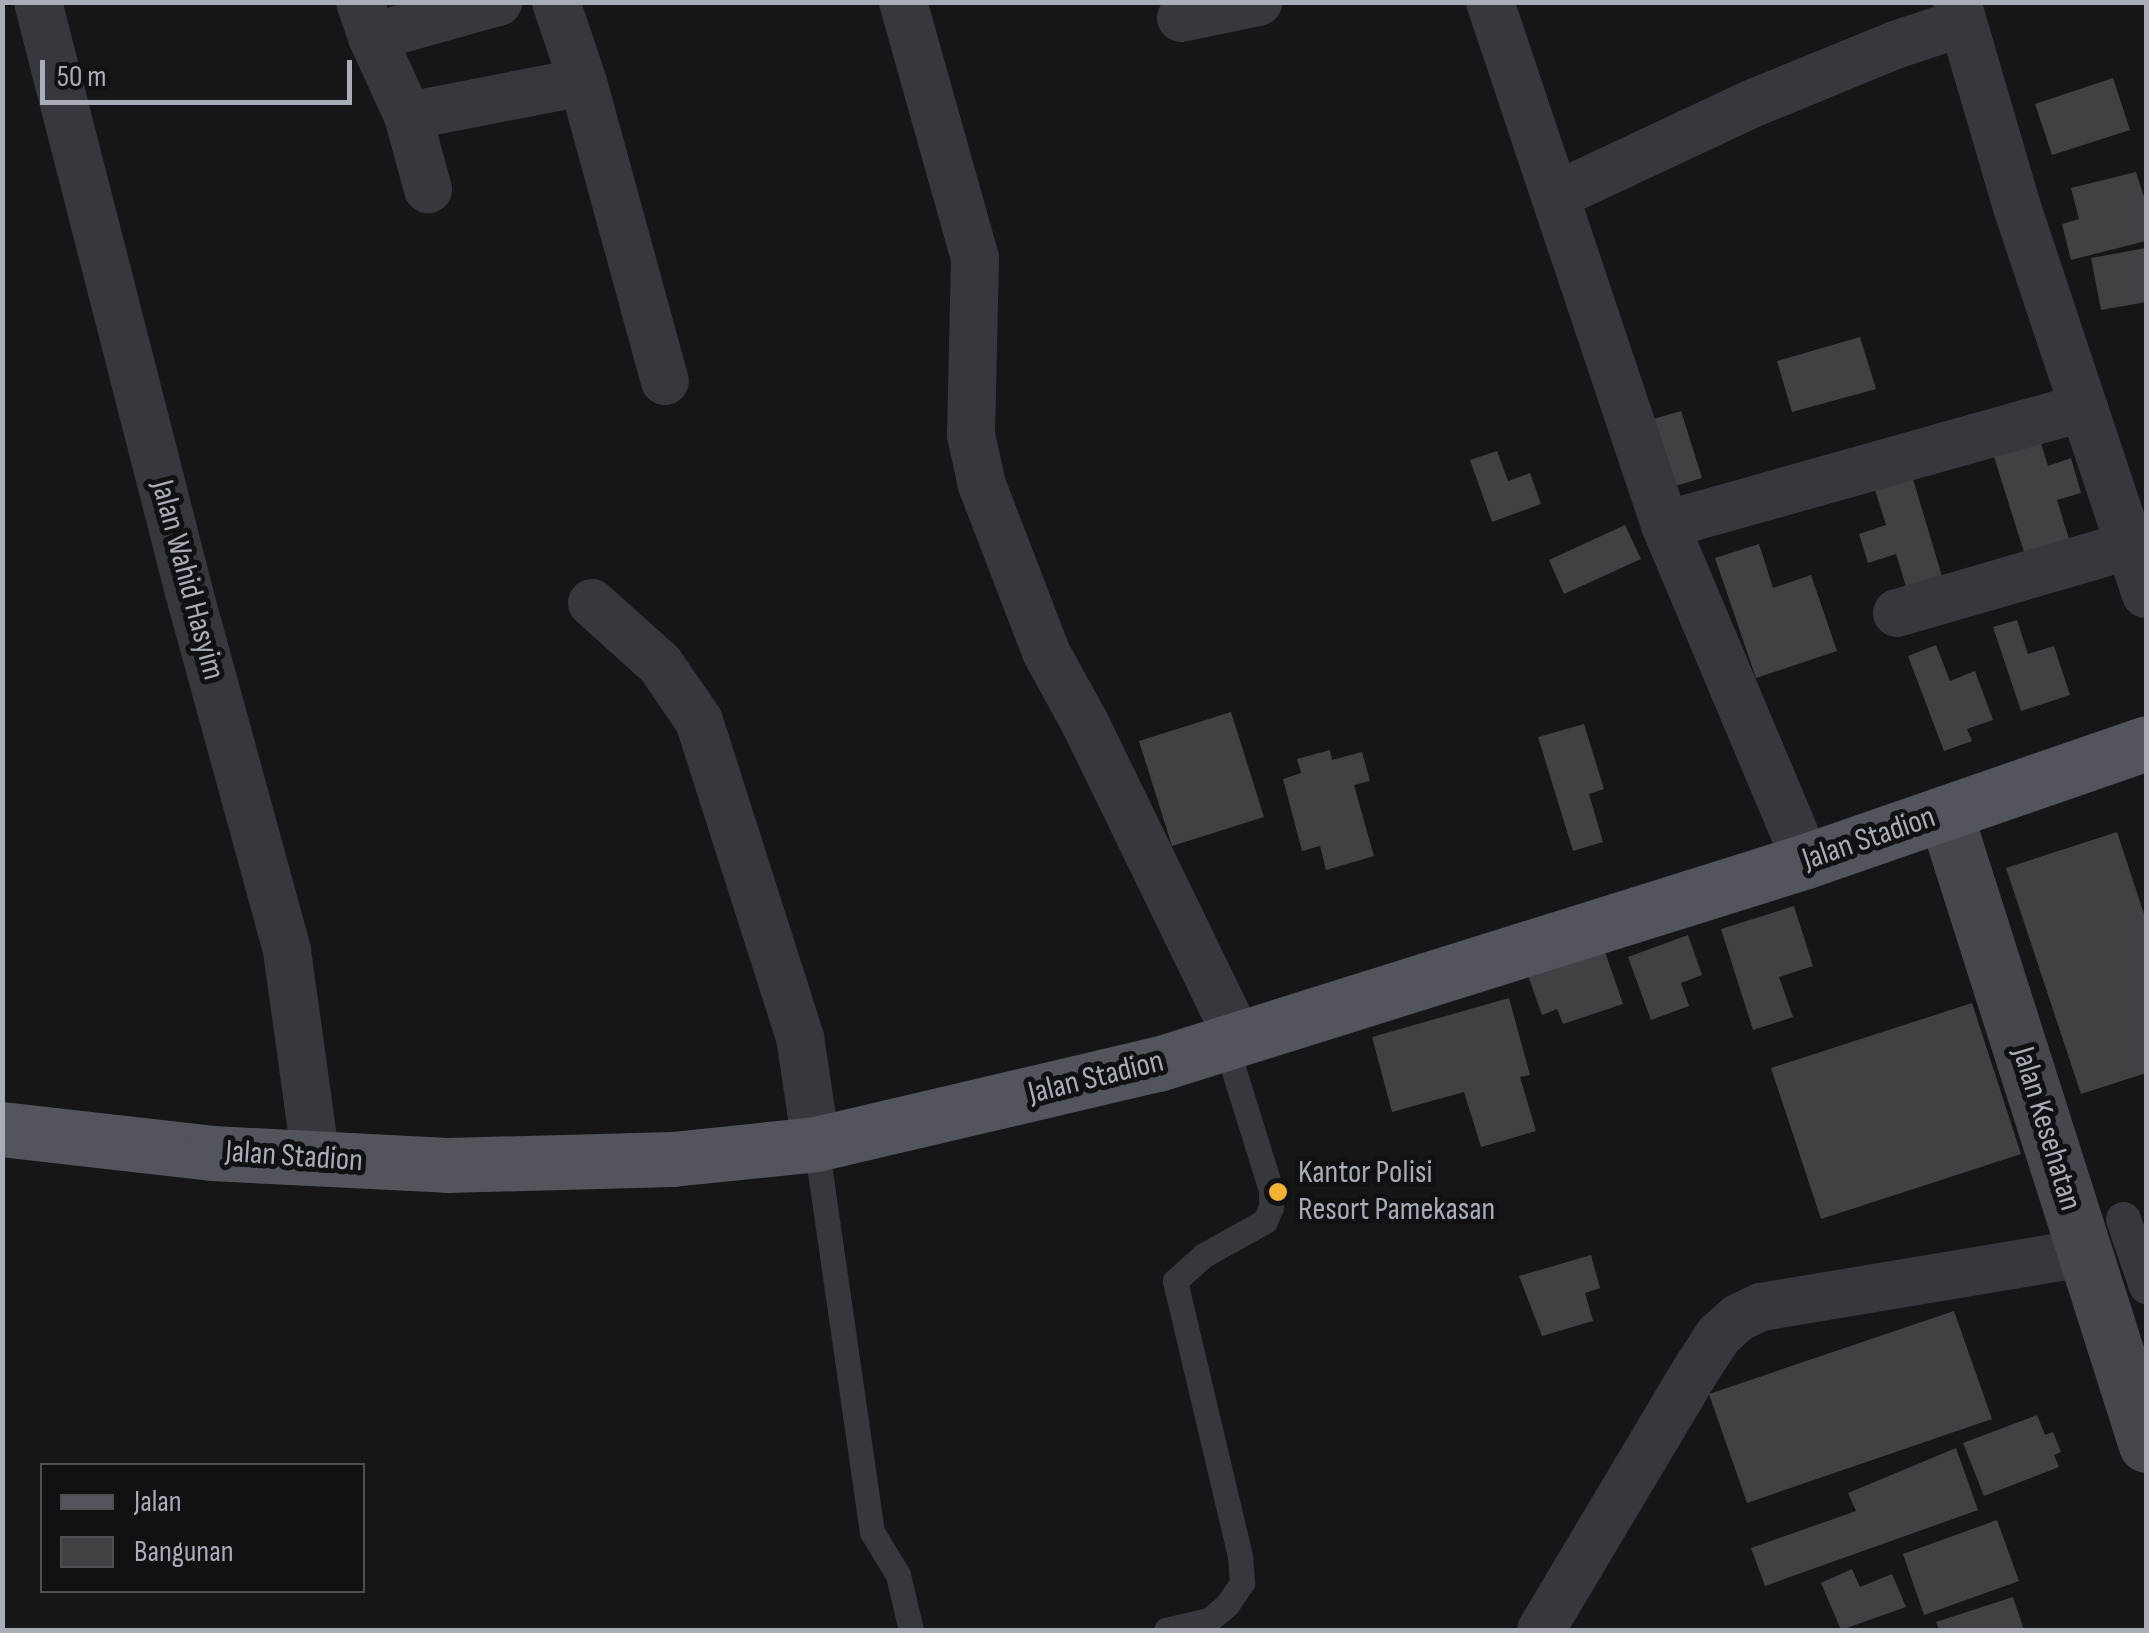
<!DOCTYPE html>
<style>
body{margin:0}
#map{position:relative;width:2149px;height:1633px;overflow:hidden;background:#161618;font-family:"Sofia Sans Condensed",sans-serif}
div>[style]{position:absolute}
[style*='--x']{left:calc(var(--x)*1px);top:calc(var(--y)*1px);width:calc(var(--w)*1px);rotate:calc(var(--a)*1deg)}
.building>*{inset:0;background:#404145}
.service>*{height:25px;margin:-12.5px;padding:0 12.5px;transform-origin:12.5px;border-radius:12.5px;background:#37383d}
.pedestrian>*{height:35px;margin:-17.5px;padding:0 17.5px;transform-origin:17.5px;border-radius:17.5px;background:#37383d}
.minor>*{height:48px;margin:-24px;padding:0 24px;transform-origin:24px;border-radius:24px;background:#37383d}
.secondary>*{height:55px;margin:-27.5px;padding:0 27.5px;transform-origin:27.5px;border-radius:27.5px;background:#45474d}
.primary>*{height:55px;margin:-27.5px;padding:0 27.5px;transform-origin:27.5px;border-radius:27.5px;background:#53555c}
.dots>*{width:28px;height:28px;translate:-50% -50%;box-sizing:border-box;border:5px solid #111113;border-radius:50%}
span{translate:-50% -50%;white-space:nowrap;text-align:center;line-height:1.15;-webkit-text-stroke:10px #111113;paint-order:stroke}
.street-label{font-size:32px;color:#a8adb8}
.poi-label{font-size:32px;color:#a8adb8}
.left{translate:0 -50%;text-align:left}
.frame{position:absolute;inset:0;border:5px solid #a8adb8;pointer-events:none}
.legend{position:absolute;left:40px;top:1463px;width:325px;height:130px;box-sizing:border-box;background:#111113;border:2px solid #4d4f55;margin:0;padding:12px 18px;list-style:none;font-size:30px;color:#a8adb8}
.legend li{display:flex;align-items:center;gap:20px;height:50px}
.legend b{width:50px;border:2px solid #4d4f55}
.scale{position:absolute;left:40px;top:60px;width:312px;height:45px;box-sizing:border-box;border:5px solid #a8adb8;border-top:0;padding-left:12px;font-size:30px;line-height:35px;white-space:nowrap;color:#a8adb8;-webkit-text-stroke:8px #111113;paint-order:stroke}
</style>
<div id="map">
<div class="building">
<div style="clip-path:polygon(2113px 78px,2130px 130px,2052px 155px,2035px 104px)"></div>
<div style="clip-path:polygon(2136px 172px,2146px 203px,2146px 241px,2071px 260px,2062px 224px,2079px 219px,2071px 188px)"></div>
<div style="clip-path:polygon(2146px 248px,2146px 302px,2101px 310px,2091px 258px)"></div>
<div style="clip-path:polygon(1860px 337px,1876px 389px,1792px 412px,1777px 361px)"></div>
<div style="clip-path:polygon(1681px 411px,1702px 478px,1662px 490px,1650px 420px)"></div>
<div style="clip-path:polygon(2037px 430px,2048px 466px,2071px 458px,2081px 493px,2057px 500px,2069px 539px,2024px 552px,1990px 444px)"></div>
<div style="clip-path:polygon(1497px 451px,1508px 481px,1530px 473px,1541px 504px,1492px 522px,1470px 460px)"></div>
<div style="clip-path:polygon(1913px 479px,1944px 583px,1908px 593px,1896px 554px,1868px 563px,1859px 534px,1886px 525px,1875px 490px)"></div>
<div style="clip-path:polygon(1625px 525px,1641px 559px,1564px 594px,1549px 560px)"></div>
<div style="clip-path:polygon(1759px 544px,1773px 588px,1811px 575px,1837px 651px,1756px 678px,1715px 558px)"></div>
<div style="clip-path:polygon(2017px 620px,2028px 654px,2054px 646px,2070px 695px,2021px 711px,1993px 627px)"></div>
<div style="clip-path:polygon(1936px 645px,1950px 681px,1975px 671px,1993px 720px,1967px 729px,1972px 741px,1944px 751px,1908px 656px)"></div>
<div style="clip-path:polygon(1231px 712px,1264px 817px,1172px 846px,1139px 741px)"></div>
<div style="clip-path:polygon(1584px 724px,1604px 789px,1589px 794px,1603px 842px,1573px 851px,1538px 737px)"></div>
<div style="clip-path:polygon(1330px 750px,1332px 760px,1362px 752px,1370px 781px,1354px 785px,1374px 856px,1326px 870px,1320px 846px,1302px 851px,1283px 779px,1301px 773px,1297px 759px)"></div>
<div style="clip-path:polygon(2117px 832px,2146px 920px,2146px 1073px,2081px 1094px,2006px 868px)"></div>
<div style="clip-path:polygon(1794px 906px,1813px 966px,1779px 977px,1793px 1017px,1753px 1030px,1721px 929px)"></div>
<div style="clip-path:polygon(1688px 935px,1702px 975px,1681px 983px,1689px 1006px,1651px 1020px,1628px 957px)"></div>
<div style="clip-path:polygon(1602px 943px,1623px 1004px,1563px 1024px,1557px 1009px,1542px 1015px,1526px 970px)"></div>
<div style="clip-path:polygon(1509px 998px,1530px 1075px,1520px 1077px,1536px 1131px,1481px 1147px,1464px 1092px,1392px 1112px,1372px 1037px)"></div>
<div style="clip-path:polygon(1972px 1003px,2021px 1154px,1821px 1219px,1771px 1068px)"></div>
<div style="clip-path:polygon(1591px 1255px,1600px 1288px,1585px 1293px,1593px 1321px,1542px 1336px,1519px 1276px)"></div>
<div style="clip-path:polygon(1954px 1311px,1992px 1419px,1747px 1503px,1709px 1394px)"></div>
<div style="clip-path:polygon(2037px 1415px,2045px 1435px,2053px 1432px,2061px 1452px,2054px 1455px,2059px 1467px,1984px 1496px,1963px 1443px)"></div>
<div style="clip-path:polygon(1956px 1448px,1978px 1510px,1765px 1586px,1751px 1548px,1856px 1511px,1848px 1493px)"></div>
<div style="clip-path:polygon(1997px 1520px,2019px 1581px,1924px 1615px,1903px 1554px)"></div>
<div style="clip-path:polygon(1852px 1569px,1860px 1587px,1892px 1574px,1906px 1607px,1841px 1630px,1821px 1583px)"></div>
<div style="clip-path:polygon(2013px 1597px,2024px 1630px,1939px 1630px,1936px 1622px)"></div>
</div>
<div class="service">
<div style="--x:816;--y:1144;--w:392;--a:81.8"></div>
<div style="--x:872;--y:1532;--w:50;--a:58.8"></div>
<div style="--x:898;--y:1575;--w:57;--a:76.7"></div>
<div style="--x:1166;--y:1630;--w:44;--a:-13.1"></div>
<div style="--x:1209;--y:1620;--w:23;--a:-40"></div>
<div style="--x:1227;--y:1605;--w:27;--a:-56"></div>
<div style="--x:1242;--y:1583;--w:27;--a:-94"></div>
<div style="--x:1240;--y:1556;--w:283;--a:-103.3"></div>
<div style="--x:1175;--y:1281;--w:39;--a:-42"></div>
<div style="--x:1204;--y:1255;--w:70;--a:-29.1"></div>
<div style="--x:1265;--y:1221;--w:15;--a:-67"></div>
<div style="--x:1271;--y:1207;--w:17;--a:-90"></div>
<div style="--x:1271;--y:1190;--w:155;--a:-107.3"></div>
</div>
<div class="pedestrian">
<div style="--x:2123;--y:1219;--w:71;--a:71.1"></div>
</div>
<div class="minor">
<div style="--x:38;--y:2;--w:609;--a:75.64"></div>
<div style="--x:189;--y:592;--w:372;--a:74.7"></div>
<div style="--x:287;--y:951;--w:212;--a:82.1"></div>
<div style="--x:360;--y:2;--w:37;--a:71"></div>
<div style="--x:372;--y:37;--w:131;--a:-15.5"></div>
<div style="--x:556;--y:2;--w:84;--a:71.4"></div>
<div style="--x:583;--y:82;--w:310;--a:74.7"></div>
<div style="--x:903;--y:2;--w:266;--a:74.3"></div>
<div style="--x:975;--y:258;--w:177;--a:91.3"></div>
<div style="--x:971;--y:435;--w:51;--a:77.6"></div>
<div style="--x:982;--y:485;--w:179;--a:69"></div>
<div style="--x:1046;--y:652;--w:81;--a:61.2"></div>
<div style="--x:1085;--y:723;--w:350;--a:64.1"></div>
<div style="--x:1490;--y:2;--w:552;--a:71.5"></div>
<div style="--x:1665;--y:525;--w:364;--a:67.2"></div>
<div style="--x:1957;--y:2;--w:214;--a:73.7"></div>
<div style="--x:2017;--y:207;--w:408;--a:71.6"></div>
<div style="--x:1181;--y:18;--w:79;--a:-11.7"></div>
<div style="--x:372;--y:37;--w:87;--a:65.5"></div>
<div style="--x:408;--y:116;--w:76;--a:74.7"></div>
<div style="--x:408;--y:116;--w:178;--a:-11"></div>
<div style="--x:1555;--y:196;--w:222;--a:-25.1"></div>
<div style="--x:1756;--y:102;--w:150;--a:-22.3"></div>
<div style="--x:1895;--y:45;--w:70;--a:-18.4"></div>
<div style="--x:1665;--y:525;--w:435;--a:-15.7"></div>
<div style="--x:592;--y:603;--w:91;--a:41.9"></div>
<div style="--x:660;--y:664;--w:69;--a:55.6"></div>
<div style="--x:699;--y:721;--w:332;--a:72.3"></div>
<div style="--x:800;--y:1037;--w:108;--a:81.5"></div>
<div style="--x:1897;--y:613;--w:241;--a:-16.2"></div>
<div style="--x:1541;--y:1630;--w:306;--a:-59.2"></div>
<div style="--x:1698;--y:1367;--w:38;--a:-57"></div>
<div style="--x:1719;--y:1335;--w:25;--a:-42"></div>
<div style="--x:1738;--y:1318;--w:25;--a:-26"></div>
<div style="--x:1761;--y:1307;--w:327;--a:-9.5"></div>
</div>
<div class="secondary">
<div style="--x:1945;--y:813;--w:663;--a:72.36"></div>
</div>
<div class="primary">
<div style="--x:2;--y:1129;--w:211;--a:6.5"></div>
<div style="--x:212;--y:1153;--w:235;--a:2.9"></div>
<div style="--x:447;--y:1165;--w:225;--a:-1.5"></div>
<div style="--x:672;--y:1159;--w:145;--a:-5.9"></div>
<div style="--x:816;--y:1144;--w:351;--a:-13.2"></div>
<div style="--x:1158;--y:1064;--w:679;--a:-17.39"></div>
<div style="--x:1806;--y:861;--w:360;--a:-19.1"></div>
</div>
<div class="dots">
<div style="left:1278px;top:1192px;background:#f2b134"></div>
</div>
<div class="street-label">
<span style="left:187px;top:580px;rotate:75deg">Jalan Wahid Hasyim</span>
<span style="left:1869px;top:839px;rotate:-19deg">Jalan Stadion</span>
<span style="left:1096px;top:1078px;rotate:-14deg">Jalan Stadion</span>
<span style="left:2046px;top:1129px;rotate:73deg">Jalan Kesehatan</span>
<span style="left:294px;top:1157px;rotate:4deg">Jalan Stadion</span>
</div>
<div class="poi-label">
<span class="left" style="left:1298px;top:1192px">Kantor Polisi<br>Resort Pamekasan</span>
</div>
<div class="frame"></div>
<ul class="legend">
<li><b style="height:12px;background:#53555c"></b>Jalan</li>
<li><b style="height:28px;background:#404145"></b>Bangunan</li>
</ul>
<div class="scale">50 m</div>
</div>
